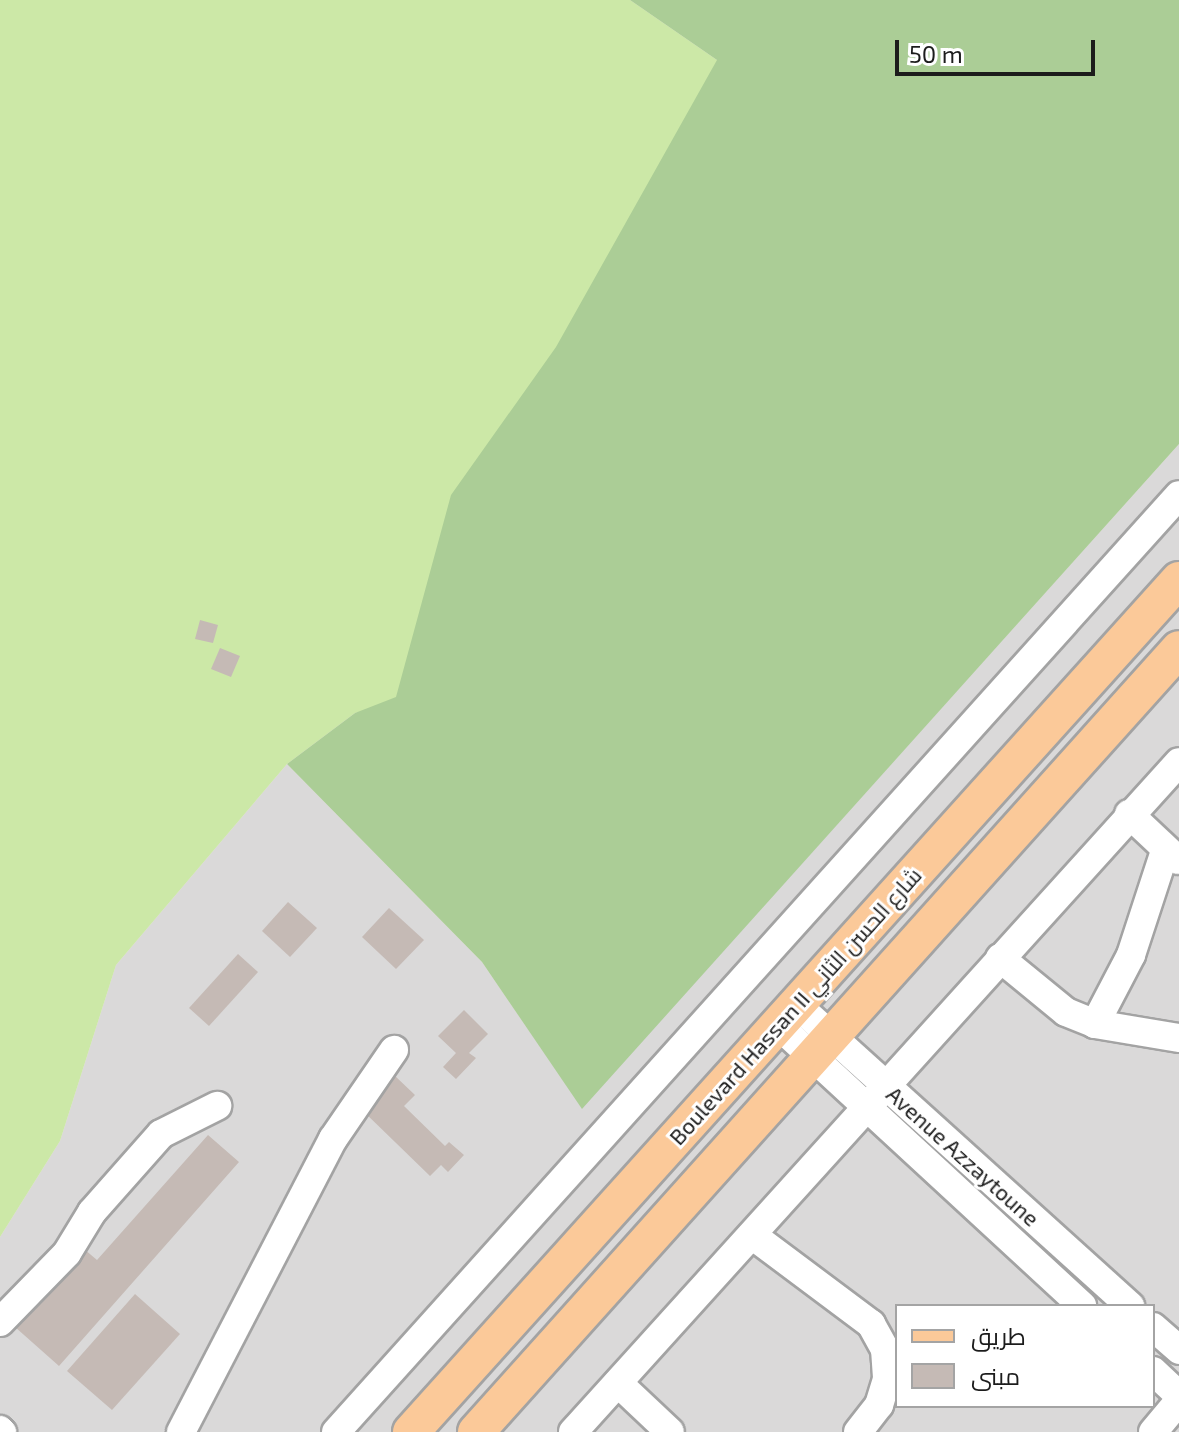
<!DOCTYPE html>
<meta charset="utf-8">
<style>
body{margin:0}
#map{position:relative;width:1179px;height:1432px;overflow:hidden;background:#ede9e2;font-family:"Exo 2",Cairo,sans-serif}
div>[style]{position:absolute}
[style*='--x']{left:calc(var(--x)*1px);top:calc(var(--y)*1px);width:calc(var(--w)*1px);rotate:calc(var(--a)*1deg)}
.residential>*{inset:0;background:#dad9d9}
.grass>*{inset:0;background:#cce8a7}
.forest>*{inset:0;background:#abcd96}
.building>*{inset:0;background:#c5bab5}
.roads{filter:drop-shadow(2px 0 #a3a3a3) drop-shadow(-2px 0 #a3a3a3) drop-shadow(0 2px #a3a3a3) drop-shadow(0 -2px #a3a3a3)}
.minor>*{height:28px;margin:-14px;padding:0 14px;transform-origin:14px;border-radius:14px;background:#fff}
.major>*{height:36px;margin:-18px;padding:0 18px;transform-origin:18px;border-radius:18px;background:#fbc999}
span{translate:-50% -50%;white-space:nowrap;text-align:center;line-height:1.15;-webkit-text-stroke:6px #fff;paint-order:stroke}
.street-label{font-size:22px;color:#1c1c1c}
.legend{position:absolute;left:895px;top:1304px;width:260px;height:104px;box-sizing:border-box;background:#fff;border:2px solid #a4a4a4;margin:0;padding:10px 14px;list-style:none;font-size:24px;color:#1c1c1c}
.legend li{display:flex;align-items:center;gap:16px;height:40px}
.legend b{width:40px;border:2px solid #a4a4a4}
.scale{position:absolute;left:895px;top:40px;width:200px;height:36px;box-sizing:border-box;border:4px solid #1c1c1c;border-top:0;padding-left:10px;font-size:24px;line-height:28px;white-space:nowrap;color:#1c1c1c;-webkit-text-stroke:6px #fff;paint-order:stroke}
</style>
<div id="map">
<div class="residential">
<div style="clip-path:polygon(evenodd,1179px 444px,1179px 1432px,0 1432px,0 1237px,60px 1141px,116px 965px,287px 764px,482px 962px,582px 1108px,1179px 444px,897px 1306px,1153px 1306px,1153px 1406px,897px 1406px,897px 1306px)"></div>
</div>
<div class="grass">
<div style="clip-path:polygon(0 0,630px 0,717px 60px,971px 584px,355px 713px,287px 764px,116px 965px,60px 1141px,0 1237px)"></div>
</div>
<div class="forest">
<div style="clip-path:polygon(630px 0,1179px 0,1179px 444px,582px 1109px,482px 962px,287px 764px,355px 713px,396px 697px,451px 495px,556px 347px,717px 60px)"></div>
</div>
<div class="building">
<div style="clip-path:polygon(200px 620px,218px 625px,213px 643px,195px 639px)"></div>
<div style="clip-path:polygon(220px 648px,240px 656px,231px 677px,211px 669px)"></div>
<div style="clip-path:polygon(288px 902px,317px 928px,290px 957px,262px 931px)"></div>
<div style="clip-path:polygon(389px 908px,424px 940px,396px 969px,362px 937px)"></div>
<div style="clip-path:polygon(238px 954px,258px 972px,209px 1026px,189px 1008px)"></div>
<div style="clip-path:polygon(464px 1010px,488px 1034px,469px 1053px,476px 1058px,456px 1079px,443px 1067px,456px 1053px,438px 1036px)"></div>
<div style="clip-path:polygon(394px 1075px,415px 1095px,404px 1106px,445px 1146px,449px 1142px,464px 1155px,448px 1172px,441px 1165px,430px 1176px,361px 1109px)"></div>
<div style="clip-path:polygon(208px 1135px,239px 1162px,59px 1366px,15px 1327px,84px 1249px,97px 1260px)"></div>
<div style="clip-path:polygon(135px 1294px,180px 1334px,112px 1410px,67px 1371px)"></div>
</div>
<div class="roads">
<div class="minor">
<div style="--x:1129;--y:814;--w:67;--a:43.2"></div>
<div style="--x:1000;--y:958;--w:85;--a:39.3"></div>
<div style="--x:1066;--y:1012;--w:31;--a:22"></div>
<div style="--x:1095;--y:1024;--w:85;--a:9.5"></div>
<div style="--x:797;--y:1005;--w:449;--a:42.1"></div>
<div style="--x:1095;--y:1024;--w:78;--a:-62.4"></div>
<div style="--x:1131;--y:955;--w:109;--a:-71.9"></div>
<div style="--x:778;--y:1025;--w:414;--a:42.7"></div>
<div style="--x:752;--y:1235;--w:149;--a:36.8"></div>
<div style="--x:871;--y:1324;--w:29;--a:61"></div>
<div style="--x:885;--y:1349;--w:30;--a:86"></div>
<div style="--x:887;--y:1379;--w:27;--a:107"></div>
<div style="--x:879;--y:1405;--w:34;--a:128"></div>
<div style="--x:0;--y:1322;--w:96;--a:-45.8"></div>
<div style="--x:67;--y:1253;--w:48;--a:-58.6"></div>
<div style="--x:92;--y:1212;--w:104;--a:-48.5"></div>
<div style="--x:161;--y:1134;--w:63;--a:-26.6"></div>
<div style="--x:1153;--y:1327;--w:35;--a:41"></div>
<div style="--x:1153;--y:1371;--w:35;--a:43"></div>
<div style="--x:618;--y:1383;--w:71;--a:43.3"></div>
<div style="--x:0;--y:1430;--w:3;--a:45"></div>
<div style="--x:181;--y:1432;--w:330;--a:-62.6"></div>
<div style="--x:333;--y:1139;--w:108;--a:-55.6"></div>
<div style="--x:336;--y:1432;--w:1260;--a:-48.02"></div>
<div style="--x:573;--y:1432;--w:903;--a:-47.87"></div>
<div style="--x:1153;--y:1432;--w:40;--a:-50"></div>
</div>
<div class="major">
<div style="--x:411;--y:1432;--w:1147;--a:-47.97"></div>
<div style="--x:476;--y:1432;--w:1052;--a:-48.08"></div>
</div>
</div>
<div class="street-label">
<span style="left:795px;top:1006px;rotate:-48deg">Boulevard Hassan II شارع الحسن الثاني</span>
<span style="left:963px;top:1156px;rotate:42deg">Avenue Azzaytoune</span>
</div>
<ul class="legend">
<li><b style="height:10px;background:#fbc999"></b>طريق</li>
<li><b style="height:22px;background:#c5bab5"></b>مبنى</li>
</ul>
<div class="scale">50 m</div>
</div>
